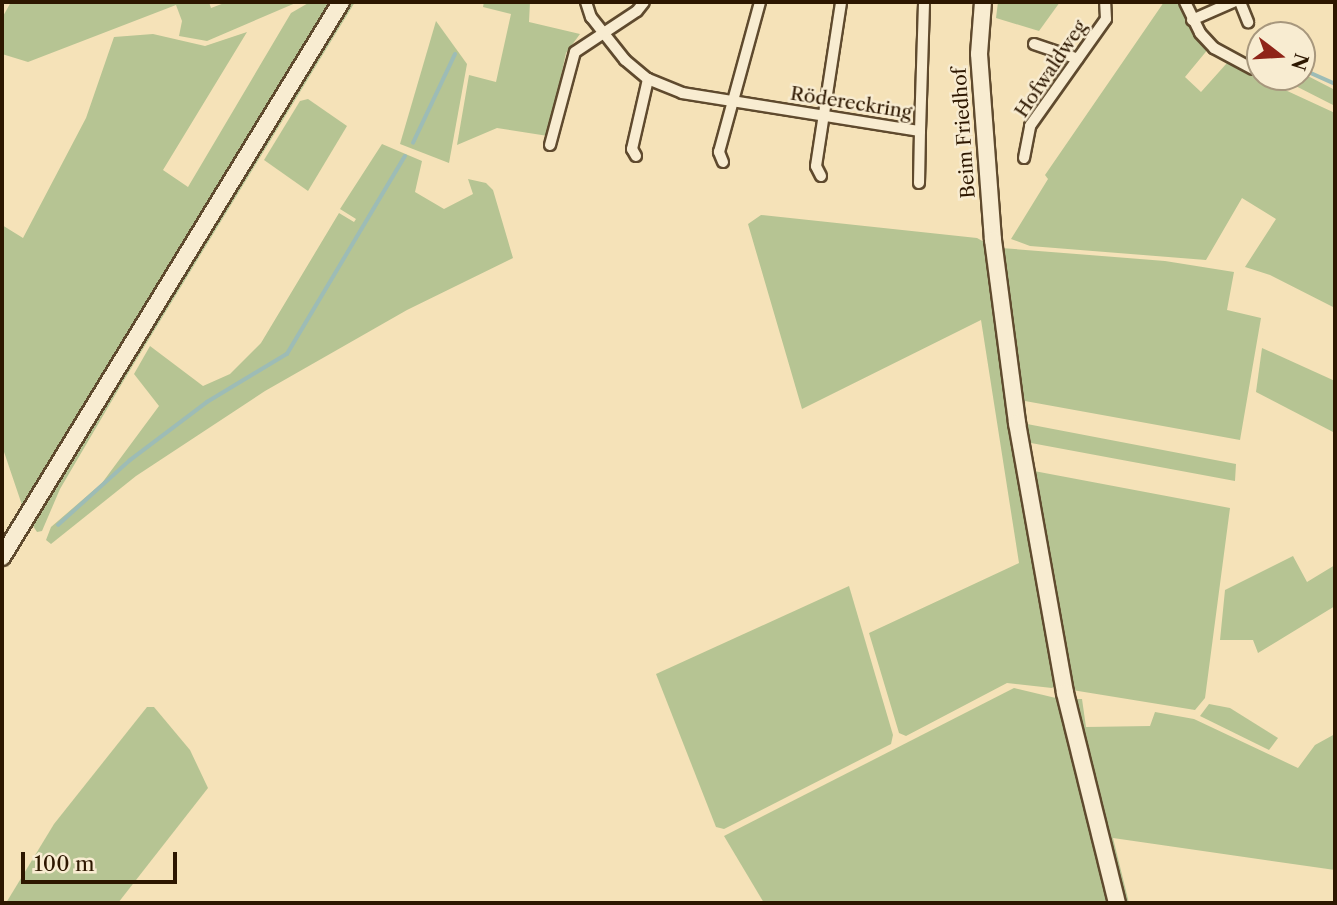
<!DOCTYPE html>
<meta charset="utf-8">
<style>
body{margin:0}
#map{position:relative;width:1337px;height:905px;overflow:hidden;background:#f5e2b8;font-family:"Libre Caslon Text",serif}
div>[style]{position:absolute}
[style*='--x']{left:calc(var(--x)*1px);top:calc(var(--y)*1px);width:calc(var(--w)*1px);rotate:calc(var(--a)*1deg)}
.green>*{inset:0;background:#b6c493}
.stream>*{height:3.5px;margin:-1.75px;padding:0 1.75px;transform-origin:1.75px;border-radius:1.75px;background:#9dbcb6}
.roads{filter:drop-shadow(2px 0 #5f4a2e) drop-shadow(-2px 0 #5f4a2e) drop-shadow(0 2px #5f4a2e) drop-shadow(0 -2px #5f4a2e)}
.minor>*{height:10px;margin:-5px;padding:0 5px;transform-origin:5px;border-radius:5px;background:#f8ecd1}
.secondary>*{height:16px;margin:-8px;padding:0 8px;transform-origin:8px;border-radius:8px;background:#f8ecd1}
span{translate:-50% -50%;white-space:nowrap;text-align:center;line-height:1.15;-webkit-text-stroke:5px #f8ecd1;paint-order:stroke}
.street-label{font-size:19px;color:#2d1700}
.frame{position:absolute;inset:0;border:4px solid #2d1700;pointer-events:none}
.north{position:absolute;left:1246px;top:21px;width:70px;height:70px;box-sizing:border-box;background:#f8ecd1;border:2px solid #a7977d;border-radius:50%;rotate:107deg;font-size:19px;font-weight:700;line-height:28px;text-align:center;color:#2d1700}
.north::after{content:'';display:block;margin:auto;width:24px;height:32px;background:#8f2418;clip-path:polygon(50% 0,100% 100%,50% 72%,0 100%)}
.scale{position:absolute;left:21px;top:852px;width:156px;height:32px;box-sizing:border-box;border:4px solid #2d1700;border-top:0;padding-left:9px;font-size:21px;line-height:24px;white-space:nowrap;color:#2d1700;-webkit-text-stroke:5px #f8ecd1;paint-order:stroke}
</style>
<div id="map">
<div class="green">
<div style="clip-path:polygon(11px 2px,209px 2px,211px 8px,227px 2px,298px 2px,207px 41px,179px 36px,182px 21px,176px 5px,28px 62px,2px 54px,2px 18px)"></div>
<div style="clip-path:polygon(310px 2px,335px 2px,29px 504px,22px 505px,2px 446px,2px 225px,23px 238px,86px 118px,114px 37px,153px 34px,205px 46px,247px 32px,163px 170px,188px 187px,291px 13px)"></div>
<div style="clip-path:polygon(349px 2px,355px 2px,124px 380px,60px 489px,42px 531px,37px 532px,31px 523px)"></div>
<div style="clip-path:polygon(484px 2px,530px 2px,529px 22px,580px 34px,566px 53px,548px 136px,497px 128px,457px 145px,469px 75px,496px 82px,511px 14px,483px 7px)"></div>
<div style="clip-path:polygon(998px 2px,1060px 2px,1039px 31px,996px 18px)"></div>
<div style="clip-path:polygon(1164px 2px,1182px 2px,1209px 48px,1185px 77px,1201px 92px,1227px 63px,1335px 113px,1335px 308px,1270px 275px,1245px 267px,1276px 219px,1242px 198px,1206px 260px,1030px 246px,1011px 239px,1048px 179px,1045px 175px)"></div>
<div style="clip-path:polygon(436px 21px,467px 64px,449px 163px,400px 144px)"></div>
<div style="clip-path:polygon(1302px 73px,1335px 90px,1335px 106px,1278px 77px,1302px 77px)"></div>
<div style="clip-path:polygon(308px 99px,347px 126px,308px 191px,264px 160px,300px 101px)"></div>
<div style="clip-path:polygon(382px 144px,422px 161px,415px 192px,444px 209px,473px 194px,468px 179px,486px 183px,493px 190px,513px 258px,407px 310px,265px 391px,136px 476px,51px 544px,46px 540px,51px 527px,102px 483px,159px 406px,134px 374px,150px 346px,203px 386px,230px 374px,261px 343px,339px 213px,354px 222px,356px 219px,340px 209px)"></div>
<div style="clip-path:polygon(761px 215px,977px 238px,986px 243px,1011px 424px,1057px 684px,1052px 688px,1007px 683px,906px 736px,899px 733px,869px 633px,1019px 563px,981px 320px,802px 409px,748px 224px)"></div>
<div style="clip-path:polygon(1001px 248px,1165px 261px,1234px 272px,1227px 310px,1261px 318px,1240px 440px,1025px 401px,1027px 424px,1236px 464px,1235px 481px,1031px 443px,1034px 471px,1230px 508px,1205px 698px,1195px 710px,1072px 690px,1030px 470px)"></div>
<div style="clip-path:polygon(1262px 348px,1335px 381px,1335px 433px,1256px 392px)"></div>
<div style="clip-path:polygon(1293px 556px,1307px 582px,1335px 565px,1335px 606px,1258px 653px,1253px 640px,1220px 640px,1225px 590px)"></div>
<div style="clip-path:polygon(849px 586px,893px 735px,891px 744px,724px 829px,716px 827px,656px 674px)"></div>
<div style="clip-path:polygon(1014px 688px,1060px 699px,1108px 903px,764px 903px,724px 836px)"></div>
<div style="clip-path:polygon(1077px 699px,1082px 699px,1086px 727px,1150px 726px,1155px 712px,1194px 719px,1298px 768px,1315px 745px,1335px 734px,1335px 870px,1113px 838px,1129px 903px,1121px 903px,1073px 703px)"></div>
<div style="clip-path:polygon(1209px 704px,1230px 708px,1278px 738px,1269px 750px,1200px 716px)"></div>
<div style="clip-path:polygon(147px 707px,154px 707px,190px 750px,208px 788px,118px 903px,6px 903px,54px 824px)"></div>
</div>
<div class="stream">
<div style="--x:1302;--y:69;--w:36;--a:24"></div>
<div style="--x:413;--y:143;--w:98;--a:-64.7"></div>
<div style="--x:58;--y:525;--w:96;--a:-42"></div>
<div style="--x:129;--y:461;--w:98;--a:-37.1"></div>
<div style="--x:207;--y:402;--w:93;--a:-31"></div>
<div style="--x:287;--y:354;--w:230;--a:-59.2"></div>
</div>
<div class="roads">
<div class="minor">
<div style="--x:586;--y:2;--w:16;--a:72"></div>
<div style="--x:591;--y:17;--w:55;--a:51.7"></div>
<div style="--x:625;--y:60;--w:30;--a:40"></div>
<div style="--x:648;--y:79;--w:37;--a:22"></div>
<div style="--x:682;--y:93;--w:241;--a:9.1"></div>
<div style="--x:920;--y:131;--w:129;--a:-88.2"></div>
<div style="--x:1185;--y:2;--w:34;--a:64"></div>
<div style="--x:1200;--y:33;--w:21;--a:47"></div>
<div style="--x:1214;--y:48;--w:44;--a:28.3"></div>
<div style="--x:1240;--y:2;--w:22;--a:68"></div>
<div style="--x:1192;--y:20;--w:45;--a:-23.7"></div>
<div style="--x:1034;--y:44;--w:46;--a:18.8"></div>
<div style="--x:550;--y:145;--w:96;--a:-75"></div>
<div style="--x:575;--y:52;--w:74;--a:-33.5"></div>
<div style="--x:637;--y:11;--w:11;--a:-52"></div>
<div style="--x:636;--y:156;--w:8;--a:-120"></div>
<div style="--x:632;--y:149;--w:72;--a:-77.1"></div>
<div style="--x:1024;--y:158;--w:33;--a:-79"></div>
<div style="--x:1030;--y:126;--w:131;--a:-54.6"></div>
<div style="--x:1106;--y:19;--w:17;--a:-93"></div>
<div style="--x:723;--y:162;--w:11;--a:-112"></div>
<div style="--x:719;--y:152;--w:156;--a:-74.7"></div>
<div style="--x:821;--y:176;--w:11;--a:-117"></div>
<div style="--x:816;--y:166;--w:166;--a:-81.3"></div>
<div style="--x:919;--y:183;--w:52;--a:-88.9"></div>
</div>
<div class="secondary">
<div style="--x:983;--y:2;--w:52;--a:94.4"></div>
<div style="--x:979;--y:54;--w:187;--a:85.7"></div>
<div style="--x:993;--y:240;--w:185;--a:82.5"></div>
<div style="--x:1017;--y:423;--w:274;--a:79.9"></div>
<div style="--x:1065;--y:693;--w:216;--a:76.1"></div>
<div style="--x:2;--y:557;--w:650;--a:-58.58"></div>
</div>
</div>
<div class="street-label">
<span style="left:1051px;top:69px;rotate:-56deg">Hofwaldweg</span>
<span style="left:851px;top:103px;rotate:9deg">Rödereckring</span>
<span style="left:964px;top:133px;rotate:-94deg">Beim Friedhof</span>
</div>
<div class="frame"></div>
<div class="north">N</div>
<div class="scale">100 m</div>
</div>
